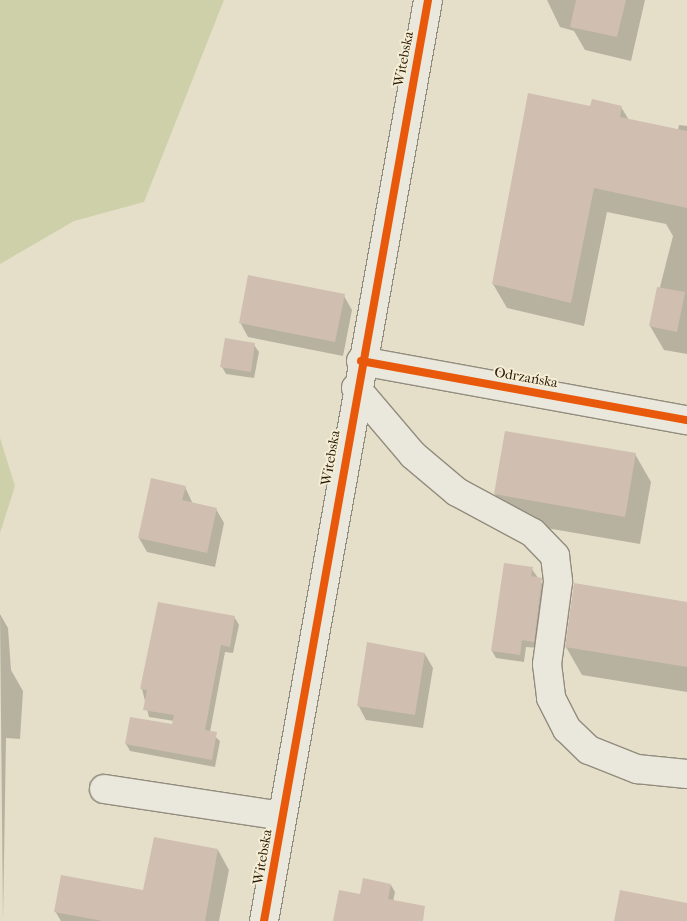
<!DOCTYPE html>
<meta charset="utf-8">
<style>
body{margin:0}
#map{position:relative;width:687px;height:921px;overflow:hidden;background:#e5dfc9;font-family:"IM FELL French Canon",serif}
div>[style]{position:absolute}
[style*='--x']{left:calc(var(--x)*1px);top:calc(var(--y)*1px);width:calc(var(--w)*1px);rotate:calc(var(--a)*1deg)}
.green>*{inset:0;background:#ced0aa}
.shadow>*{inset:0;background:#0003}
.building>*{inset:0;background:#d0bfb1}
.roads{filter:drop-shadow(1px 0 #928c7e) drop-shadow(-1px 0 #928c7e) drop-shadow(0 1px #928c7e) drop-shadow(0 -1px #928c7e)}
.minor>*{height:28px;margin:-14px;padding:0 14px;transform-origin:14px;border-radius:14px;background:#eae7dc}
.cycleway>*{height:8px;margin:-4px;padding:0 4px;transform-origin:4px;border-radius:4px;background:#e8590c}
span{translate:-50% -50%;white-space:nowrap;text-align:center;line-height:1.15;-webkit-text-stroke:4px #f5eed5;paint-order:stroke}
.street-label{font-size:14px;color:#291907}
</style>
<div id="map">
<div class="green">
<div style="clip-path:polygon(0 0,224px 0,144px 202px,74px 221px,0 264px)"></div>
<div style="clip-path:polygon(0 438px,15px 486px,0 533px)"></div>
</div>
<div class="shadow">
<div style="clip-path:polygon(547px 0,645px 0,631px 61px,585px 50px,574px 31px,560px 27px)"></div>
<div style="clip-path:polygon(591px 107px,621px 107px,629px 120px,678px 130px,679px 125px,687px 126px,687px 354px,664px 350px,650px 326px,673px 236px,666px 224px,607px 212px,584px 326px,507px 308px,493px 284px)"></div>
<div style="clip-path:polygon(344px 296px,352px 310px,343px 356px,248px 337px,240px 322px)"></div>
<div style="clip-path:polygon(254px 345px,259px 352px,254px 378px,226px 374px,222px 367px)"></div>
<div style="clip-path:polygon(635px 454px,651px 482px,640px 544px,511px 522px,495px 494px)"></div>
<div style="clip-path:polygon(185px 487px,193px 504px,216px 509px,224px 523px,215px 567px,147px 552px,139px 538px)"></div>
<div style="clip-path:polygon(532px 569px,546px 590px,538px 648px,526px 647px,524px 662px,496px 658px,492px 651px)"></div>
<div style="clip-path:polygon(687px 604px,687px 692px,582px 675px,566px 647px)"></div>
<div style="clip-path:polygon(0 614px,8px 628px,11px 670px,23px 691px,20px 739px,6px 738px,3px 921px)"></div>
<div style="clip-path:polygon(235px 618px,239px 625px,233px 653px,225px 652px,210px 732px,220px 741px,215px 767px,130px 751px,126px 744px,173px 726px,174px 721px,149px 717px,142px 689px)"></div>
<div style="clip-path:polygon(425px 654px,433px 668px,423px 728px,366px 720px,358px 705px)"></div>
<div style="clip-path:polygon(218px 850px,229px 870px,219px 921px,61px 921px,55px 911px,144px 892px)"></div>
<div style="clip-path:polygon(391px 885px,395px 892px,389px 921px,334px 921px,361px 895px)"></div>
</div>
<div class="building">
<div style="clip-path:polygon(576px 0,626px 0,617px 37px,570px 27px)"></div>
<div style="clip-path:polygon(528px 93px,590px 106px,592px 99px,622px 106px,620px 117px,687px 131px,687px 208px,594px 188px,571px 303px,492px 284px)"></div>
<div style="clip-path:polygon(248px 275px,345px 294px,335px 342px,239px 323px)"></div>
<div style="clip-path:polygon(657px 287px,685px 292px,677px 332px,649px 326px)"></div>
<div style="clip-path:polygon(225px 338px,255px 343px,251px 372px,220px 367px)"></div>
<div style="clip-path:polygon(505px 431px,636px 453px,625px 517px,494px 494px)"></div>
<div style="clip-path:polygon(151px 478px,186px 486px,182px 500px,217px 508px,207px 553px,138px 538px)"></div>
<div style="clip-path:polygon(504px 563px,533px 567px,531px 576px,542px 578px,534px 642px,522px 640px,520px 655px,491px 651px)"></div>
<div style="clip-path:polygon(574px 583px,687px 602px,687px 667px,565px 647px)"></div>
<div style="clip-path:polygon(158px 602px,235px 616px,230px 647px,221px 645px,205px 730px,217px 732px,212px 760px,125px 744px,130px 717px,172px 724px,174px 715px,143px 710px,147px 690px,140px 689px)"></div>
<div style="clip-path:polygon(367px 642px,425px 653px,415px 715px,357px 706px)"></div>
<div style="clip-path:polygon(154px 837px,218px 849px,205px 921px,103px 921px,54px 912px,61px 875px,143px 890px)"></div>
<div style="clip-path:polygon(363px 878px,391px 884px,388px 899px,425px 906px,423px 921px,333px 921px,339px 890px,360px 894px)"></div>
<div style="clip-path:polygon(620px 890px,687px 903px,687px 921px,614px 921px)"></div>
</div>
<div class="roads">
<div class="minor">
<div style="--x:361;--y:361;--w:331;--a:10.3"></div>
<div style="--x:356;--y:388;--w:88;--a:49.6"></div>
<div style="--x:413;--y:455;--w:57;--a:40.1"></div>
<div style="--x:457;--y:492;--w:86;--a:28.3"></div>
<div style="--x:533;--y:533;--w:32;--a:46"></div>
<div style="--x:555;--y:556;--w:26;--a:83"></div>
<div style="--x:558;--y:582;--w:83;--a:97.6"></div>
<div style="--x:547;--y:664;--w:34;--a:83"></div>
<div style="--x:551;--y:698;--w:35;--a:63"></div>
<div style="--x:567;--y:729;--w:30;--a:44"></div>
<div style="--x:589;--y:750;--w:52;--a:21.6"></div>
<div style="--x:637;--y:769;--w:50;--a:5.7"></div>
<div style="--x:104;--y:789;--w:180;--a:8.6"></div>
<div style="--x:264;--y:921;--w:935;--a:-79.9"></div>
</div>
</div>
<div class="cycleway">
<div style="--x:361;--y:361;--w:331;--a:10.3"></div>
<div style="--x:264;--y:921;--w:935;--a:-79.9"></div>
</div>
<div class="street-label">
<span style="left:404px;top:59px;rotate:-79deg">Witebska</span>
<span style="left:526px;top:378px;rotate:10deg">Odrzańska</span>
<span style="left:331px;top:458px;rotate:-80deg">Witebska</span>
<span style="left:263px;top:857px;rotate:-80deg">Witebska</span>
</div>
</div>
